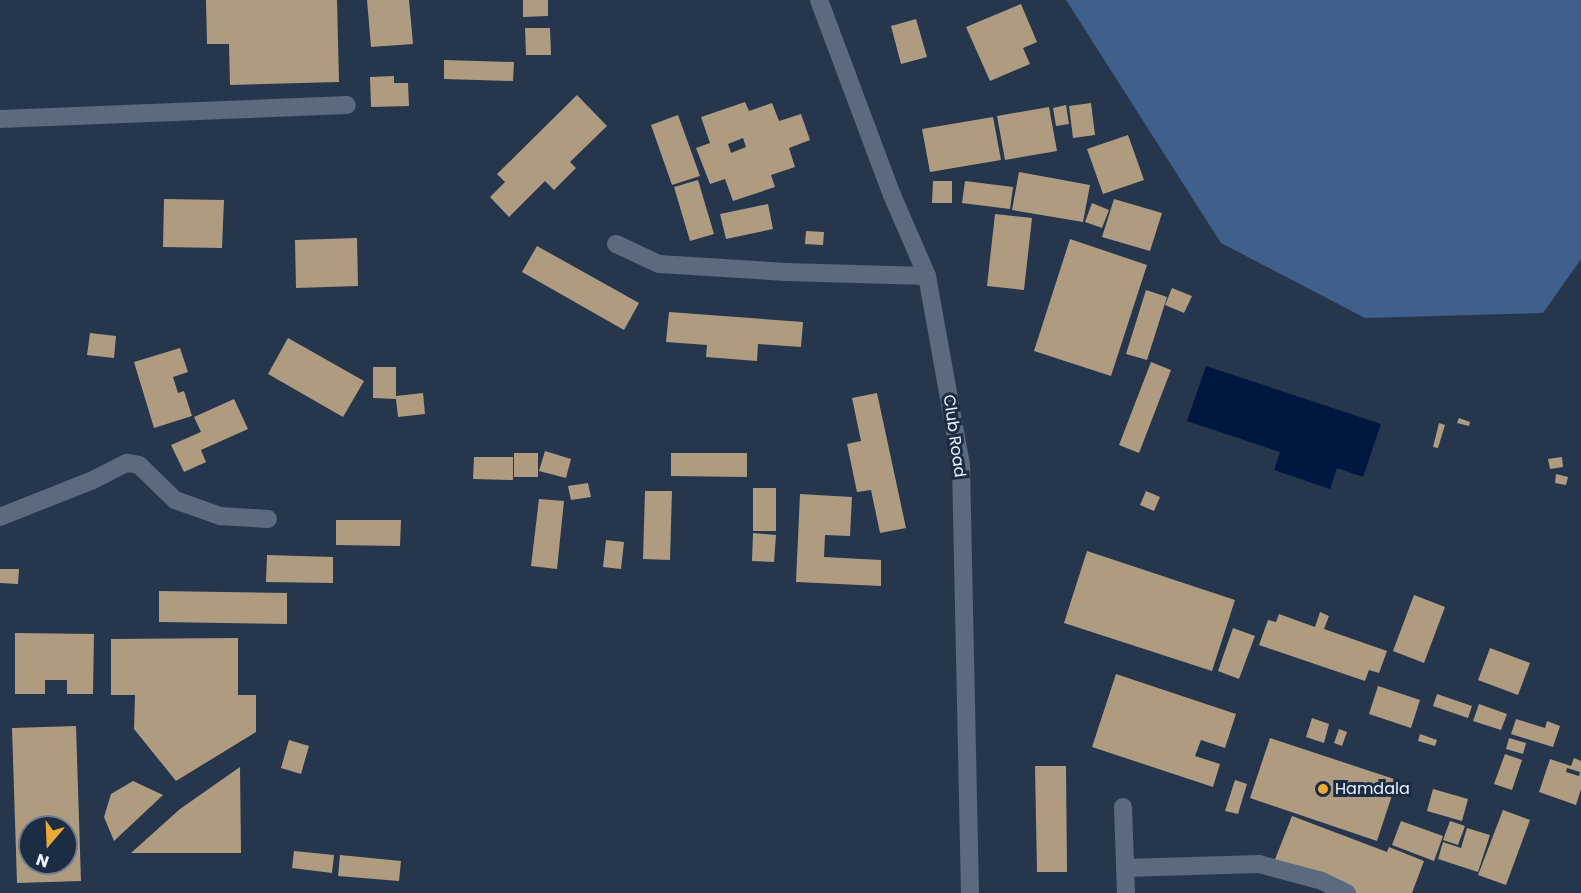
<!DOCTYPE html>
<style>
body{margin:0}
#map{position:relative;width:1581px;height:893px;overflow:hidden;background:#26364d;font-family:Poppins,sans-serif}
div>[style]{position:absolute}
[style*='--x']{left:calc(var(--x)*1px);top:calc(var(--y)*1px);width:calc(var(--w)*1px);rotate:calc(var(--a)*1deg)}
.green>*{inset:0;background:#40608c}
.water>*{inset:0;background:#00183f}
.building>*{inset:0;background:#af9c80}
.minor>*{height:18px;margin:-9px;padding:0 9px;transform-origin:9px;border-radius:9px;background:#5b6a7e}
.dots>*{width:16px;height:16px;translate:-50% -50%;box-sizing:border-box;border:3px solid #1c2c42;border-radius:50%}
span{translate:-50% -50%;white-space:nowrap;text-align:center;line-height:1.15;-webkit-text-stroke:6px #1c2c42;paint-order:stroke}
.street-label{font-size:16px;color:#ebf3ff}
.poi-label{font-size:16px;color:#ebf3ff}
.left{translate:0 -50%;text-align:left}
.north{position:absolute;left:18px;top:815px;width:60px;height:60px;box-sizing:border-box;background:#1c2c42;border:2px solid #6f7c8e;border-radius:50%;rotate:199deg;font-size:16px;font-weight:700;line-height:24px;text-align:center;color:#ebf3ff}
.north::after{content:'';display:block;margin:auto;width:21px;height:27px;background:#eaaa38;clip-path:polygon(50% 0,100% 100%,50% 72%,0 100%)}
</style>
<div id="map">
<div class="green">
<div style="clip-path:polygon(1066px 0,1581px 0,1581px 259px,1543px 313px,1365px 318px,1221px 243px)"></div>
</div>
<div class="water">
<div style="clip-path:polygon(1206px 366px,1381px 424px,1363px 477px,1337px 468px,1330px 489px,1274px 470px,1280px 452px,1187px 421px)"></div>
</div>
<div class="building">
<div style="clip-path:polygon(206px 0,337px 0,339px 82px,230px 85px,229px 44px,207px 44px)"></div>
<div style="clip-path:polygon(367px 0,409px 0,413px 44px,371px 47px)"></div>
<div style="clip-path:polygon(523px 0,548px 0,548px 16px,523px 17px)"></div>
<div style="clip-path:polygon(1021px 4px,1037px 42px,1023px 48px,1030px 64px,990px 81px,966px 27px)"></div>
<div style="clip-path:polygon(916px 19px,927px 57px,901px 64px,891px 26px)"></div>
<div style="clip-path:polygon(525px 28px,550px 28px,551px 55px,526px 55px)"></div>
<div style="clip-path:polygon(444px 60px,514px 62px,513px 81px,444px 79px)"></div>
<div style="clip-path:polygon(394px 76px,394px 83px,408px 83px,409px 106px,371px 107px,370px 77px)"></div>
<div style="clip-path:polygon(577px 95px,607px 126px,570px 162px,576px 168px,554px 190px,545px 181px,509px 217px,490px 197px,505px 182px,497px 174px)"></div>
<div style="clip-path:polygon(evenodd,745px 102px,749px 111px,772px 103px,779px 121px,801px 114px,810px 140px,789px 148px,795px 167px,771px 175px,775px 187px,733px 201px,725px 179px,710px 184px,696px 148px,710px 143px,701px 117px,745px 102px,743px 138px,746px 147px,731px 153px,728px 144px,743px 138px)"></div>
<div style="clip-path:polygon(1091px 103px,1095px 135px,1073px 138px,1069px 106px)"></div>
<div style="clip-path:polygon(1066px 105px,1069px 124px,1056px 126px,1053px 108px)"></div>
<div style="clip-path:polygon(1049px 107px,1057px 151px,1005px 160px,997px 116px)"></div>
<div style="clip-path:polygon(678px 115px,700px 176px,672px 185px,651px 125px)"></div>
<div style="clip-path:polygon(993px 117px,1001px 160px,930px 172px,922px 129px)"></div>
<div style="clip-path:polygon(1128px 135px,1144px 180px,1103px 194px,1087px 149px)"></div>
<div style="clip-path:polygon(1019px 172px,1090px 185px,1083px 222px,1012px 210px)"></div>
<div style="clip-path:polygon(698px 180px,714px 234px,690px 241px,674px 187px)"></div>
<div style="clip-path:polygon(933px 181px,952px 181px,952px 203px,932px 203px)"></div>
<div style="clip-path:polygon(965px 181px,1013px 187px,1010px 209px,962px 203px)"></div>
<div style="clip-path:polygon(164px 199px,224px 200px,222px 248px,163px 247px)"></div>
<div style="clip-path:polygon(1114px 199px,1162px 213px,1150px 251px,1102px 237px)"></div>
<div style="clip-path:polygon(1092px 203px,1109px 210px,1102px 228px,1085px 222px)"></div>
<div style="clip-path:polygon(768px 204px,773px 229px,726px 239px,720px 214px)"></div>
<div style="clip-path:polygon(995px 214px,1032px 218px,1024px 290px,987px 286px)"></div>
<div style="clip-path:polygon(806px 231px,824px 232px,823px 245px,805px 244px)"></div>
<div style="clip-path:polygon(357px 238px,358px 286px,296px 288px,295px 240px)"></div>
<div style="clip-path:polygon(1070px 239px,1147px 265px,1111px 376px,1034px 351px)"></div>
<div style="clip-path:polygon(537px 246px,639px 303px,624px 330px,522px 272px)"></div>
<div style="clip-path:polygon(1172px 288px,1192px 296px,1184px 313px,1165px 305px)"></div>
<div style="clip-path:polygon(1146px 290px,1167px 297px,1147px 360px,1126px 354px)"></div>
<div style="clip-path:polygon(669px 312px,803px 322px,801px 347px,758px 344px,757px 361px,706px 357px,707px 345px,666px 342px)"></div>
<div style="clip-path:polygon(90px 333px,116px 336px,114px 358px,87px 355px)"></div>
<div style="clip-path:polygon(288px 338px,364px 381px,343px 417px,268px 374px)"></div>
<div style="clip-path:polygon(180px 348px,188px 372px,173px 377px,178px 393px,184px 391px,192px 416px,154px 428px,134px 362px)"></div>
<div style="clip-path:polygon(1151px 362px,1171px 370px,1139px 453px,1119px 445px)"></div>
<div style="clip-path:polygon(373px 367px,396px 367px,396px 396px,423px 393px,425px 414px,398px 417px,396px 399px,373px 398px)"></div>
<div style="clip-path:polygon(877px 393px,906px 528px,880px 533px,871px 490px,857px 492px,847px 444px,861px 441px,852px 398px)"></div>
<div style="clip-path:polygon(234px 399px,248px 429px,201px 450px,206px 462px,184px 472px,171px 445px,201px 432px,194px 417px)"></div>
<div style="clip-path:polygon(1459px 418px,1470px 422px,1469px 426px,1457px 423px)"></div>
<div style="clip-path:polygon(1439px 423px,1445px 425px,1438px 448px,1433px 447px)"></div>
<div style="clip-path:polygon(545px 451px,571px 459px,566px 478px,539px 471px)"></div>
<div style="clip-path:polygon(514px 453px,538px 453px,538px 477px,514px 477px)"></div>
<div style="clip-path:polygon(671px 453px,747px 453px,747px 477px,671px 476px)"></div>
<div style="clip-path:polygon(474px 457px,513px 457px,513px 480px,473px 479px)"></div>
<div style="clip-path:polygon(1562px 457px,1563px 467px,1550px 469px,1548px 459px)"></div>
<div style="clip-path:polygon(1556px 474px,1568px 477px,1566px 485px,1555px 483px)"></div>
<div style="clip-path:polygon(588px 483px,591px 497px,571px 500px,568px 486px)"></div>
<div style="clip-path:polygon(753px 488px,776px 488px,776px 531px,753px 531px)"></div>
<div style="clip-path:polygon(645px 491px,672px 491px,670px 560px,643px 559px)"></div>
<div style="clip-path:polygon(1146px 491px,1160px 497px,1154px 511px,1140px 505px)"></div>
<div style="clip-path:polygon(800px 494px,852px 497px,850px 536px,825px 535px,824px 557px,881px 560px,881px 586px,796px 582px)"></div>
<div style="clip-path:polygon(539px 499px,564px 501px,557px 569px,531px 566px)"></div>
<div style="clip-path:polygon(336px 520px,401px 520px,400px 546px,336px 545px)"></div>
<div style="clip-path:polygon(753px 533px,776px 535px,774px 562px,752px 561px)"></div>
<div style="clip-path:polygon(606px 540px,624px 542px,621px 569px,603px 567px)"></div>
<div style="clip-path:polygon(1087px 551px,1235px 600px,1212px 671px,1064px 623px)"></div>
<div style="clip-path:polygon(267px 555px,333px 557px,333px 583px,266px 582px)"></div>
<div style="clip-path:polygon(0 569px,19px 569px,18px 584px,0 583px)"></div>
<div style="clip-path:polygon(159px 591px,287px 593px,287px 624px,159px 622px)"></div>
<div style="clip-path:polygon(1414px 595px,1445px 607px,1424px 663px,1393px 651px)"></div>
<div style="clip-path:polygon(1320px 612px,1329px 616px,1324px 629px,1387px 651px,1379px 673px,1369px 670px,1365px 681px,1259px 645px,1268px 620px,1276px 622px,1279px 614px,1315px 627px)"></div>
<div style="clip-path:polygon(1233px 628px,1255px 636px,1239px 679px,1218px 671px)"></div>
<div style="clip-path:polygon(15px 633px,94px 634px,93px 694px,67px 694px,67px 680px,45px 680px,45px 694px,15px 694px)"></div>
<div style="clip-path:polygon(238px 638px,238px 695px,256px 695px,256px 732px,176px 781px,134px 729px,135px 695px,111px 695px,111px 639px)"></div>
<div style="clip-path:polygon(1490px 648px,1530px 663px,1518px 695px,1478px 680px)"></div>
<div style="clip-path:polygon(1116px 674px,1236px 714px,1225px 748px,1201px 740px,1195px 756px,1220px 764px,1213px 787px,1092px 747px)"></div>
<div style="clip-path:polygon(1378px 686px,1420px 700px,1411px 728px,1369px 714px)"></div>
<div style="clip-path:polygon(1437px 694px,1472px 706px,1468px 718px,1433px 706px)"></div>
<div style="clip-path:polygon(1479px 704px,1507px 714px,1501px 730px,1473px 721px)"></div>
<div style="clip-path:polygon(1312px 718px,1329px 724px,1324px 743px,1306px 737px)"></div>
<div style="clip-path:polygon(1516px 719px,1545px 728px,1547px 721px,1560px 726px,1553px 747px,1511px 734px)"></div>
<div style="clip-path:polygon(evenodd,76px 726px,81px 881px,17px 883px,12px 728px,76px 726px,30px 827px,66px 827px,66px 863px,30px 863px,30px 827px)"></div>
<div style="clip-path:polygon(1339px 729px,1347px 732px,1342px 746px,1334px 743px)"></div>
<div style="clip-path:polygon(1420px 734px,1437px 740px,1435px 746px,1418px 741px)"></div>
<div style="clip-path:polygon(1270px 738px,1397px 780px,1377px 841px,1250px 798px)"></div>
<div style="clip-path:polygon(1509px 738px,1526px 743px,1523px 754px,1506px 749px)"></div>
<div style="clip-path:polygon(289px 740px,309px 746px,301px 774px,281px 768px)"></div>
<div style="clip-path:polygon(1505px 754px,1522px 760px,1512px 790px,1494px 784px)"></div>
<div style="clip-path:polygon(evenodd,1574px 758px,1581px 761px,1581px 789px,1576px 805px,1539px 792px,1550px 759px,1571px 766px,1574px 758px,1567px 768px,1580px 772px,1579px 776px,1566px 772px,1567px 768px)"></div>
<div style="clip-path:polygon(1035px 766px,1066px 766px,1067px 872px,1037px 872px)"></div>
<div style="clip-path:polygon(240px 767px,241px 853px,131px 853px,180px 809px)"></div>
<div style="clip-path:polygon(1235px 780px,1247px 784px,1238px 814px,1225px 811px)"></div>
<div style="clip-path:polygon(133px 781px,163px 795px,114px 841px,104px 817px,111px 794px)"></div>
<div style="clip-path:polygon(1433px 789px,1468px 799px,1462px 821px,1427px 811px)"></div>
<div style="clip-path:polygon(1503px 810px,1530px 820px,1506px 885px,1478px 875px)"></div>
<div style="clip-path:polygon(1292px 816px,1387px 852px,1389px 847px,1424px 861px,1412px 893px,1355px 893px,1274px 862px)"></div>
<div style="clip-path:polygon(1401px 821px,1443px 836px,1434px 861px,1392px 845px)"></div>
<div style="clip-path:polygon(1450px 821px,1465px 826px,1458px 845px,1443px 840px)"></div>
<div style="clip-path:polygon(1467px 828px,1490px 835px,1478px 872px,1438px 859px,1443px 842px,1461px 848px)"></div>
<div style="clip-path:polygon(294px 851px,334px 855px,332px 873px,292px 868px)"></div>
<div style="clip-path:polygon(340px 855px,401px 861px,399px 881px,338px 876px)"></div>
</div>
<div class="minor">
<div style="--x:819;--y:0;--w:208;--a:69.5"></div>
<div style="--x:892;--y:195;--w:88;--a:66.6"></div>
<div style="--x:927;--y:276;--w:192;--a:79.8"></div>
<div style="--x:961;--y:465;--w:428;--a:88.8"></div>
<div style="--x:0;--y:119;--w:347;--a:-2.3"></div>
<div style="--x:616;--y:244;--w:47;--a:24.9"></div>
<div style="--x:659;--y:264;--w:127;--a:3.6"></div>
<div style="--x:786;--y:272;--w:141;--a:1.6"></div>
<div style="--x:0;--y:517;--w:100;--a:-21.7"></div>
<div style="--x:93;--y:480;--w:38;--a:-27"></div>
<div style="--x:127;--y:463;--w:12;--a:9"></div>
<div style="--x:139;--y:465;--w:50;--a:44.2"></div>
<div style="--x:175;--y:500;--w:48;--a:19.6"></div>
<div style="--x:220;--y:516;--w:48;--a:3.6"></div>
<div style="--x:1123;--y:807;--w:86;--a:88"></div>
<div style="--x:1125;--y:868;--w:134;--a:-1.7"></div>
<div style="--x:1259;--y:864;--w:65;--a:15.1"></div>
<div style="--x:1322;--y:881;--w:28;--a:26"></div>
</div>
<div class="dots">
<div style="left:1323px;top:789px;background:#eaaa38"></div>
</div>
<div class="street-label">
<span style="left:954px;top:436px;rotate:82deg">Club Road</span>
</div>
<div class="poi-label">
<span class="left" style="left:1335px;top:789px">Hamdala</span>
</div>
<div class="north">N</div>
</div>
